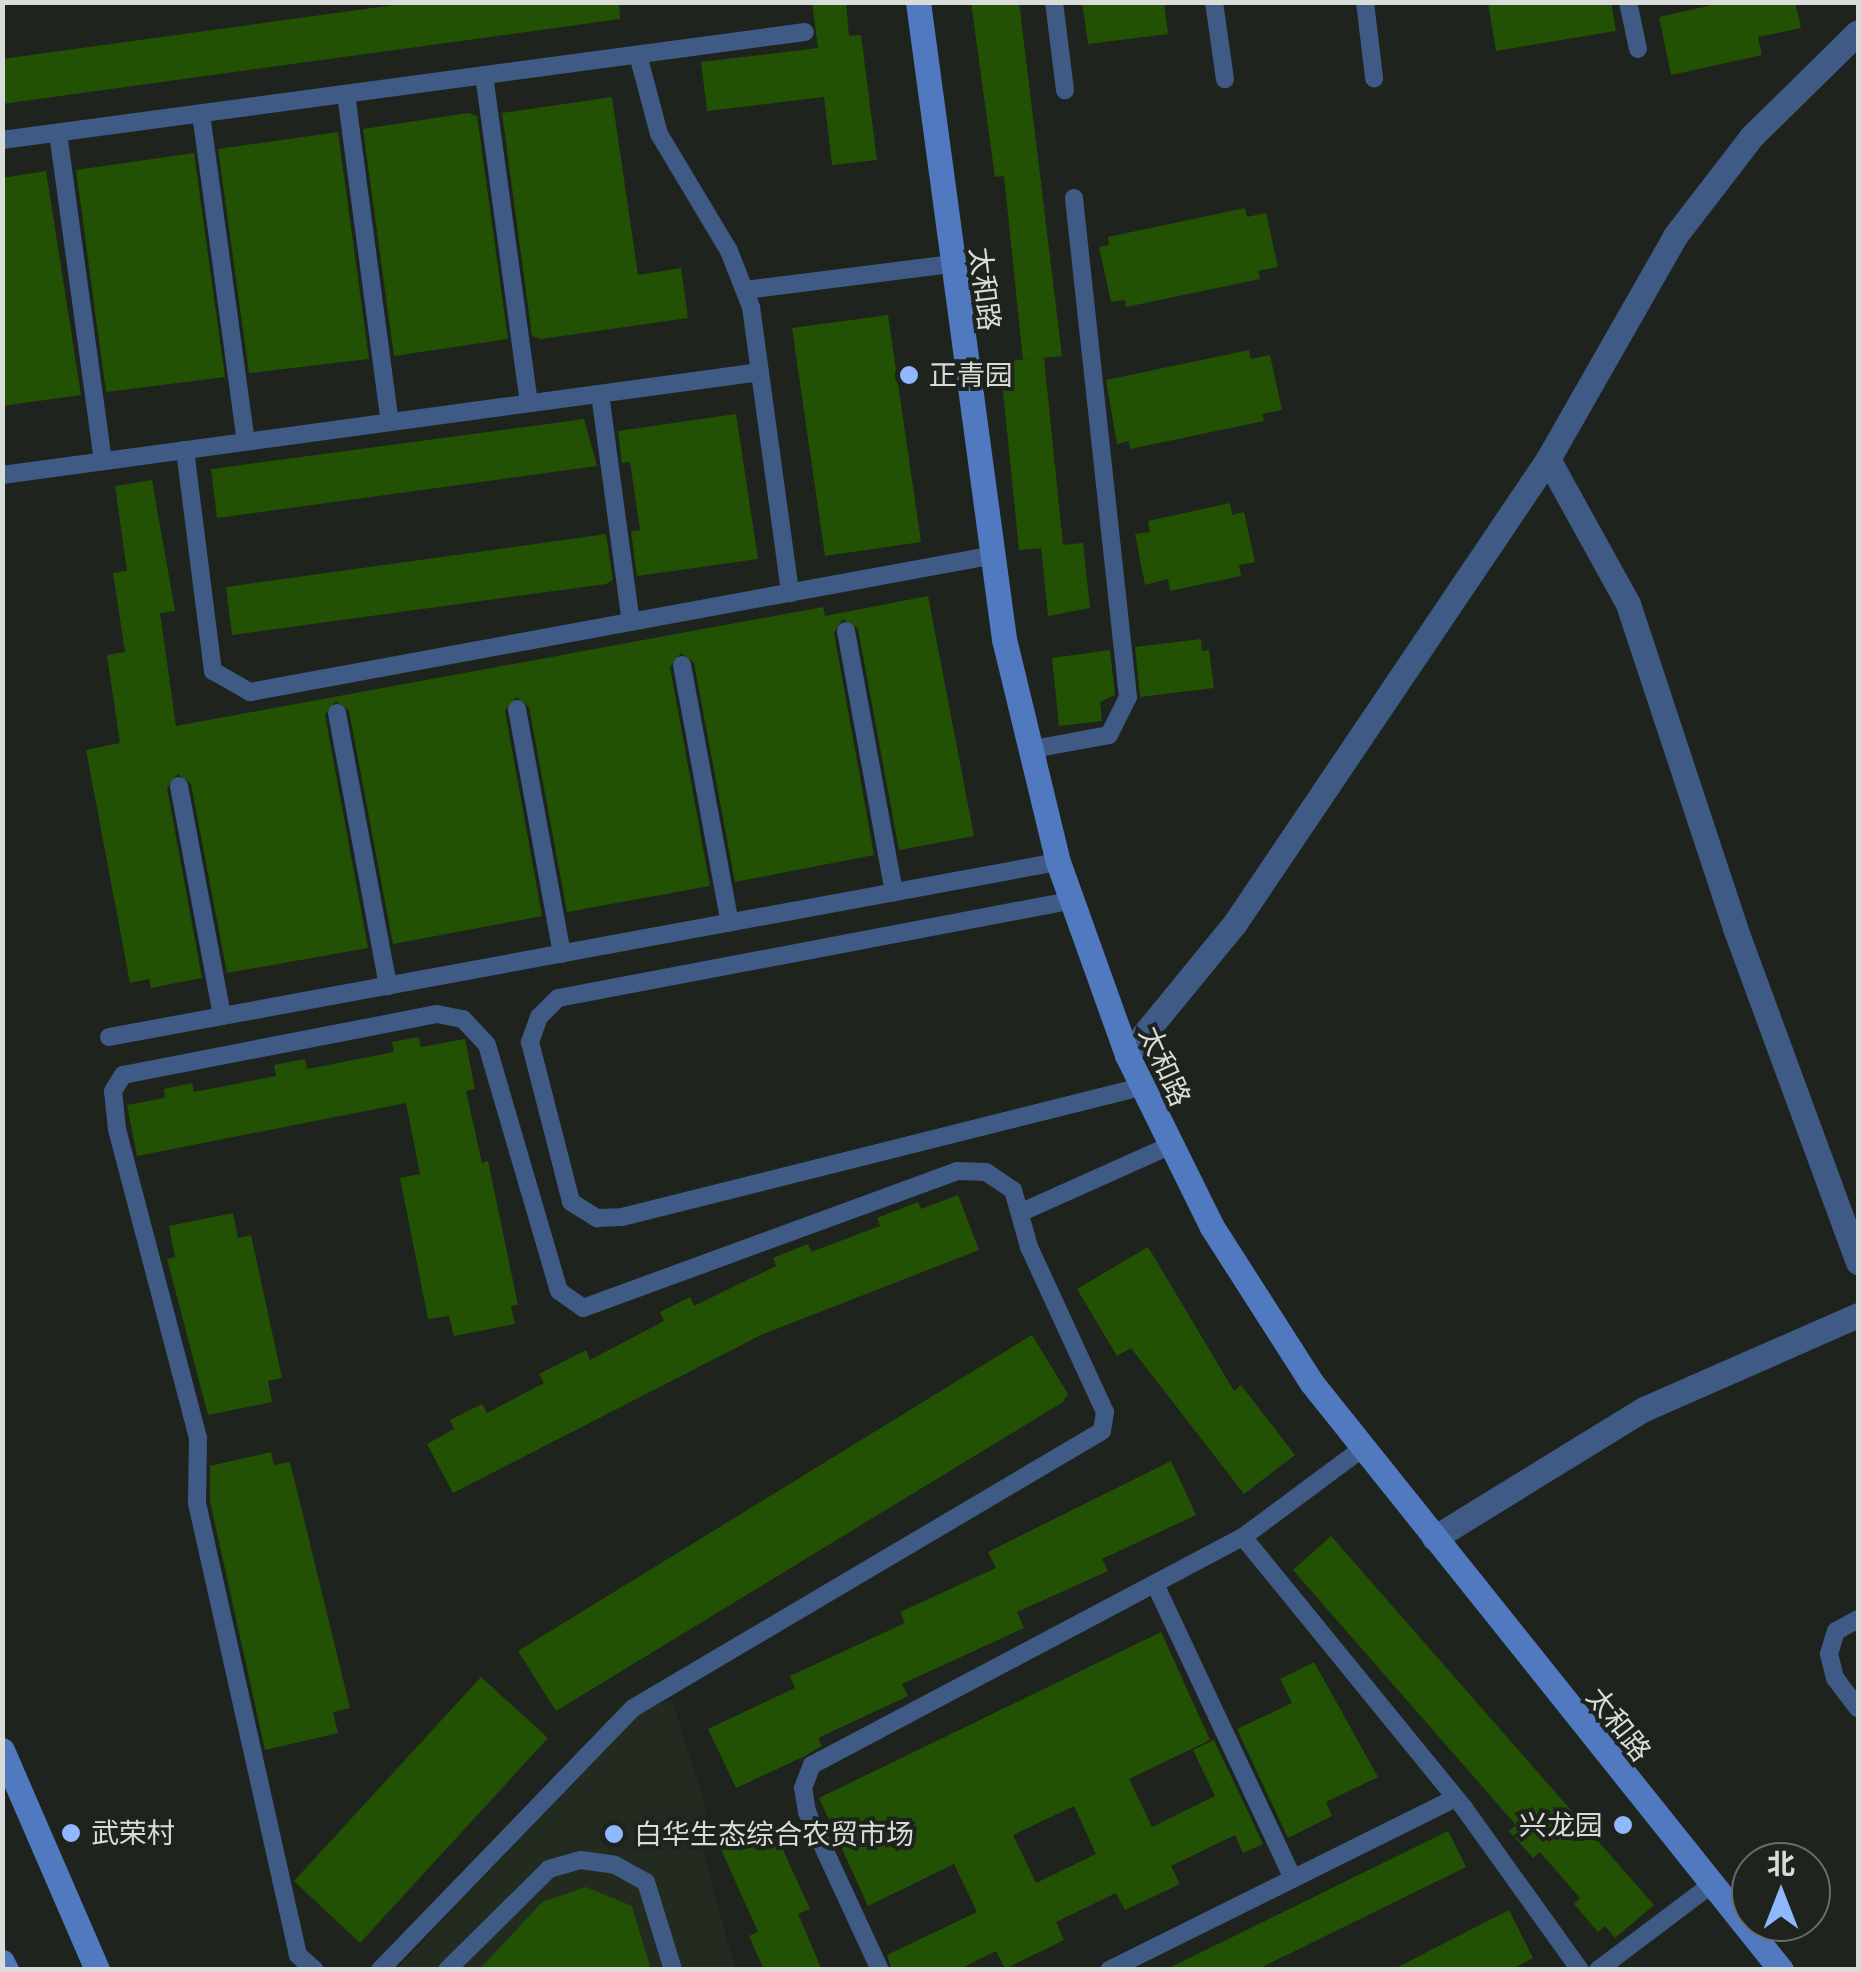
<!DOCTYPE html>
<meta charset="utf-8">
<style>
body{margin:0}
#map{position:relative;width:1861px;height:1972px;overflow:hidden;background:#1f231d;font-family:Quicksand,"Noto Sans SC",sans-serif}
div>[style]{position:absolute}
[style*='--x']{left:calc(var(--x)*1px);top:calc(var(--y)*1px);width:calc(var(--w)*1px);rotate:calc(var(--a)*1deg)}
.built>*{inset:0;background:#232b20}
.building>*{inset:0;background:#225103}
.lane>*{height:18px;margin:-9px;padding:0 9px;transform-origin:9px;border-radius:9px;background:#405a86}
.street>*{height:25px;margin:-12.5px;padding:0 12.5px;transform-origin:12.5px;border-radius:12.5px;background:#405a86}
.secondary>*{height:25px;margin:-12.5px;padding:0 12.5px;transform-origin:12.5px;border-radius:12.5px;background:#5079c0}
.dots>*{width:28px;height:28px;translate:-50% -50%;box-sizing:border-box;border:5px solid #1f231d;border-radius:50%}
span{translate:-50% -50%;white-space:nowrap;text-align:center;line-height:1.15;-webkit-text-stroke:8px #1f231d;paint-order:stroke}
.street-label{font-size:28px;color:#d9dcd8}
.poi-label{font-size:28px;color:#d9dcd8}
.left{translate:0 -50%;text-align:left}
.right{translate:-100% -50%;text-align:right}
.frame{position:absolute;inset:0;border:5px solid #d9dcd8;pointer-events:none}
.north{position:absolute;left:1731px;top:1842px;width:100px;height:100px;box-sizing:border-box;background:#1f231d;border:2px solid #696d68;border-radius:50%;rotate:0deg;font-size:28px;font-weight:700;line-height:40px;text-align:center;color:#d9dcd8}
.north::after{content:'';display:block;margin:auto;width:35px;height:45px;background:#8fb8fd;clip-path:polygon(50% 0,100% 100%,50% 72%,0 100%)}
</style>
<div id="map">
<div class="built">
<div style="clip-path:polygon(672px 1700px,702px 1796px,710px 1831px,699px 1837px,735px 1969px,396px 1970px,644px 1708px)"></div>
</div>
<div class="building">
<div style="clip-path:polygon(416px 2px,619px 2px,620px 19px,2px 104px,2px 59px)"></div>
<div style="clip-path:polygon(812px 2px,846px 2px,849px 36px,861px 35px,877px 160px,832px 165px,824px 97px,707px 111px,701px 62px,818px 48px)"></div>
<div style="clip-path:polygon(971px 2px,1019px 2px,1062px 356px,1023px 360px,1004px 176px,995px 177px)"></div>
<div style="clip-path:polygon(1082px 2px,1164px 2px,1168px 34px,1088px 44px)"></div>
<div style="clip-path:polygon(1488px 2px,1611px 2px,1616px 31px,1496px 51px)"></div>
<div style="clip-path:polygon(1726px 2px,1795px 2px,1801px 28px,1758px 37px,1762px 55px,1671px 75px,1659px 17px)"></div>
<div style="clip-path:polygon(612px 97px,638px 275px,681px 268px,688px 318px,541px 339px,532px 336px,502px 113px)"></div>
<div style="clip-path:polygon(468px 113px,477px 116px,508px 339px,394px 356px,363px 129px)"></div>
<div style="clip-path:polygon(338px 132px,369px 359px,249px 373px,218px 149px)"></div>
<div style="clip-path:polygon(194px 153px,225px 377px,106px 392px,76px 170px)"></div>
<div style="clip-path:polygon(46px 171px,81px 395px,2px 406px,2px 178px)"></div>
<div style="clip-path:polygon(1245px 208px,1247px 217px,1266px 213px,1278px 267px,1258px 271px,1260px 279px,1126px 307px,1125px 300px,1111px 302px,1099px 247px,1109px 245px,1108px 237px)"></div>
<div style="clip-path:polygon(888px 315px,921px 542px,825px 556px,792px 328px)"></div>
<div style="clip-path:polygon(1249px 350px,1251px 359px,1270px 355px,1282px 410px,1262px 414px,1264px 421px,1130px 449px,1129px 441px,1117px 444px,1106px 380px)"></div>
<div style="clip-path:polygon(1044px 358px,1063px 545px,1083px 543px,1090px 608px,1048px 616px,1041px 548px,1019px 550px,1000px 362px)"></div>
<div style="clip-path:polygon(736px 414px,758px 559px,637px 576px,631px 531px,640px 530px,630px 462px,622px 463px,618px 431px)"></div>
<div style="clip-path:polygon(584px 419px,597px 466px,217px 518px,211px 469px)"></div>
<div style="clip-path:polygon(152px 480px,175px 611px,160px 613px,176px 726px,823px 607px,825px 616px,928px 596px,974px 836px,899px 850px,858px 629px,843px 619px,834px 633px,874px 855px,735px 882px,694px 663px,681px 653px,670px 667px,710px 886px,567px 912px,529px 707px,516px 697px,505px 711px,542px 916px,393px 944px,349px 711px,336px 701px,325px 715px,368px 948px,227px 973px,191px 784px,178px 774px,167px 788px,202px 978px,151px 988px,149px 979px,130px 983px,86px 750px,120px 743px,107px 655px,125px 652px,113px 573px,127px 571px,115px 486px)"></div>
<div style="clip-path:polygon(1230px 503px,1232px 515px,1244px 512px,1255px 562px,1239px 565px,1241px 576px,1170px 591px,1168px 579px,1145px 585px,1135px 534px,1150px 532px,1148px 521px)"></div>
<div style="clip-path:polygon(606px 534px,613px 580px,606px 584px,232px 635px,226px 587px)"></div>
<div style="clip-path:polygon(1201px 639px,1202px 651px,1209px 650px,1214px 688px,1140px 697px,1135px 647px)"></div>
<div style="clip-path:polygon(1110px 650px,1115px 695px,1100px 702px,1102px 721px,1059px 726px,1052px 658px)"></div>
<div style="clip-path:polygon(419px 1037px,421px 1047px,465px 1039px,475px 1089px,466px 1091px,482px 1163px,488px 1161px,518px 1305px,511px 1306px,515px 1324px,454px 1336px,449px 1316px,428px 1319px,400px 1178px,420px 1174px,406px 1103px,137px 1156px,127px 1105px,165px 1098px,164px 1089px,192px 1083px,194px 1092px,276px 1076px,274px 1065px,305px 1059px,307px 1069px,394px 1052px,392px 1042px)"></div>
<div style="clip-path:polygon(958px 1195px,979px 1250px,761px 1335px,453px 1493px,427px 1444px,454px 1429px,450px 1420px,482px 1404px,487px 1413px,544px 1383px,539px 1374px,586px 1350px,590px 1360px,664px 1321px,660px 1312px,690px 1297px,694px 1306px,776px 1266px,773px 1258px,808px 1244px,811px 1252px,880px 1226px,877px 1218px,918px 1202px,921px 1209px)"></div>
<div style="clip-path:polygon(233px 1213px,238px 1238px,251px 1235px,282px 1378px,268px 1381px,272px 1402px,208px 1415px,167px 1259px,175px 1257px,169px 1226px)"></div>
<div style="clip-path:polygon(1148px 1247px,1234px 1391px,1241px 1385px,1295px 1455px,1244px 1494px,1131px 1348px,1117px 1356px,1077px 1289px)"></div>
<div style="clip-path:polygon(1032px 1335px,1068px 1394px,1063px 1402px,556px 1711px,518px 1651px)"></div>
<div style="clip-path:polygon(271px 1452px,274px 1465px,290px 1462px,350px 1708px,333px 1712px,338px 1733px,265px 1750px,210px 1501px,210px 1466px)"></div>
<div style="clip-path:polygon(1171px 1461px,1196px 1515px,1102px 1559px,1108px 1571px,1017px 1612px,1024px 1628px,902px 1684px,908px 1696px,818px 1738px,822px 1746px,803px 1757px,736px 1788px,708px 1729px,795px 1688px,790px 1676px,905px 1623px,900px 1612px,996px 1568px,988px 1552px)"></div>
<div style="clip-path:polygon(1331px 1536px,1654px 1905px,1615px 1938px,1605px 1926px,1598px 1932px,1574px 1904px,1580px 1898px,1540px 1852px,1533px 1858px,1509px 1831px,1516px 1825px,1293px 1570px)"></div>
<div style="clip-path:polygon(evenodd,1161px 1632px,1210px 1740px,1129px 1779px,1152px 1827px,1215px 1796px,1193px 1750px,1214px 1740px,1263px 1844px,1243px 1853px,1235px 1835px,1171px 1866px,1180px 1884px,1125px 1910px,1116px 1893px,1056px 1922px,1064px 1940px,1005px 1969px,996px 1951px,958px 1970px,892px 1970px,887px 1955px,977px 1912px,954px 1864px,868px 1906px,819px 1798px,1161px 1632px,1074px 1806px,1096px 1854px,1036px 1883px,1013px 1835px,1074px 1806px)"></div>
<div style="clip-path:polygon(1314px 1662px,1378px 1777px,1326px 1802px,1332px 1816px,1288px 1838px,1237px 1729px,1292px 1703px,1280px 1679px)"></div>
<div style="clip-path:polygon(481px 1677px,548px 1738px,360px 1943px,294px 1881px)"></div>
<div style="clip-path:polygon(767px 1815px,810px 1909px,798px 1914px,822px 1970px,764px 1970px,749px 1936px,758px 1932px,716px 1838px)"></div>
<div style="clip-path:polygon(1448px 1831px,1466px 1867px,1256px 1970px,1165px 1970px)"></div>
<div style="clip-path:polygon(586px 1887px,632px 1906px,651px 1970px,479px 1970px,542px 1902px)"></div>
<div style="clip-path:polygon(1509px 1910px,1533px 1958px,1510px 1970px,1392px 1970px)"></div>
</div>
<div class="lane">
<div style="--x:1054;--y:2;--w:89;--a:82.9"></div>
<div style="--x:1214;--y:2;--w:78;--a:81.9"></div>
<div style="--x:1365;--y:2;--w:77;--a:83.2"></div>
<div style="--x:1628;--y:2;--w:48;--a:78"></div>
<div style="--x:638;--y:55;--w:82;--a:75.1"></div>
<div style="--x:659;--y:134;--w:136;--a:59.1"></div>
<div style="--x:729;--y:251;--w:60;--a:68.6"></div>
<div style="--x:751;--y:307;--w:289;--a:82.2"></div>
<div style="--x:484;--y:75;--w:331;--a:82.2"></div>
<div style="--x:346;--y:94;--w:331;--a:82.4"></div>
<div style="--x:201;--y:114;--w:330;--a:82.2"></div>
<div style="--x:58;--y:133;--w:331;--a:82.2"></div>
<div style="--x:2;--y:140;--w:810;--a:-7.66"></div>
<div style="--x:745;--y:290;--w:209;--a:-7.2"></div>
<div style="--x:600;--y:394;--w:230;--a:82.3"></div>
<div style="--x:185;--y:450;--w:223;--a:82.8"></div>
<div style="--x:213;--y:671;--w:43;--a:29.6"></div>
<div style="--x:250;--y:692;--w:751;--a:-10.43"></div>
<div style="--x:2;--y:475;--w:765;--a:-7.74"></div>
<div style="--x:846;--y:631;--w:266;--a:79.6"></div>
<div style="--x:682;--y:665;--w:262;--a:79.5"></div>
<div style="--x:517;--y:709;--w:249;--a:79.6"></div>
<div style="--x:337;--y:713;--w:278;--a:79.4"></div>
<div style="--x:1028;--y:750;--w:82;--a:-10.5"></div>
<div style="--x:1109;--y:735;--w:42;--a:-63.4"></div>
<div style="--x:1128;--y:697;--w:502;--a:-96.18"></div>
<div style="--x:179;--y:786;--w:234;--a:79.4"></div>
<div style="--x:1069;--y:901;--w:520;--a:169.25"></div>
<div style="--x:558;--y:998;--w:27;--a:135"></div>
<div style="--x:539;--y:1017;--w:27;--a:110"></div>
<div style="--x:530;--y:1042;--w:165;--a:75.6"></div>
<div style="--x:571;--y:1202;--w:31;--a:32"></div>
<div style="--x:597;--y:1218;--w:25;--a:-2"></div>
<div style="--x:622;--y:1217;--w:535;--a:-14.06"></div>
<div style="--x:109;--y:1037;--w:965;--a:-10.45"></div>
<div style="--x:1024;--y:1211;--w:159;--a:-24.1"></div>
<div style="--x:1243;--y:1537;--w:350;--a:50.8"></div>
<div style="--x:1464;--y:1808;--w:199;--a:54.4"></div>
<div style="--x:1155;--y:1584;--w:325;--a:64.9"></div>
<div style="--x:1858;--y:1619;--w:25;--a:151"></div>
<div style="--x:1836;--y:1631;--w:24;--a:107"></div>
<div style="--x:1829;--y:1654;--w:25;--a:76"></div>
<div style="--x:1835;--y:1678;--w:38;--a:53"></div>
<div style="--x:315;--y:1970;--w:23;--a:-139"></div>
<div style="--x:298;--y:1955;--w:464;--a:-102.6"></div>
<div style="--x:197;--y:1502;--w:64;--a:-89.1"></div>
<div style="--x:198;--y:1438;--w:319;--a:-104.7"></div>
<div style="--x:117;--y:1129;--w:38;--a:-96"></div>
<div style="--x:113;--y:1091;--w:19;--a:-58"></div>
<div style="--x:123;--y:1075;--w:320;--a:-11"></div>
<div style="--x:437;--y:1014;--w:26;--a:11"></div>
<div style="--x:463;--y:1019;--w:35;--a:47"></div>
<div style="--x:487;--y:1045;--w:256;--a:73.7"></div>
<div style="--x:559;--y:1291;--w:29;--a:35"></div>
<div style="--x:583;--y:1308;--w:398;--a:-20.1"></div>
<div style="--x:957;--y:1171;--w:29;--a:2"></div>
<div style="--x:986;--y:1172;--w:32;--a:34"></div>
<div style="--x:1013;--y:1190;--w:59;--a:74.3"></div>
<div style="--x:1029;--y:1247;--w:182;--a:65.3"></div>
<div style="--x:1105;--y:1412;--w:19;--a:99"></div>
<div style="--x:1102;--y:1431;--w:545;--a:149.43"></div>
<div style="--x:633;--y:1708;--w:364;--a:134"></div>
<div style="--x:447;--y:1970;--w:144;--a:-44.7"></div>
<div style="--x:549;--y:1869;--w:33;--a:-16"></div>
<div style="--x:581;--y:1860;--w:34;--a:8"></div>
<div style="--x:615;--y:1865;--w:35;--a:29"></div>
<div style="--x:646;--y:1882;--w:92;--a:72.9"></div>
<div style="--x:880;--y:1970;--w:174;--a:-114.8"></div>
<div style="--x:807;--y:1812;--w:24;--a:-99"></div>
<div style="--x:803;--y:1788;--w:25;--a:-69"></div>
<div style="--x:812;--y:1765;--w:488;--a:-27.9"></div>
<div style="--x:1243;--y:1537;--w:149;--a:-36.6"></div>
<div style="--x:1109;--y:1970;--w:387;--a:-26.4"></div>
<div style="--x:1598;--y:1970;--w:141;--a:-37"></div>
</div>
<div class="street">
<div style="--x:1548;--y:459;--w:166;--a:61.1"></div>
<div style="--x:1628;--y:604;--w:341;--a:71.7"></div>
<div style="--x:1735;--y:928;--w:356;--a:69.8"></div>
<div style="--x:1127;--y:1055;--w:171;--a:-50.7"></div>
<div style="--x:1235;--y:923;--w:560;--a:-56"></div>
<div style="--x:1548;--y:459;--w:257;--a:-60.3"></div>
<div style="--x:1675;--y:236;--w:126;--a:-52.4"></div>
<div style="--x:1752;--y:136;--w:148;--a:-44.5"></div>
<div style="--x:1434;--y:1538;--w:246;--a:-31.6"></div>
<div style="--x:1644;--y:1409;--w:234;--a:-23.7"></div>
</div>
<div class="secondary">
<div style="--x:918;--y:2;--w:643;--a:82.31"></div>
<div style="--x:1004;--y:639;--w:229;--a:76.4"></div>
<div style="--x:1058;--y:862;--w:205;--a:70.3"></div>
<div style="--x:1127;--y:1055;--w:192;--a:63.7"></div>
<div style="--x:1212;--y:1227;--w:184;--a:57.4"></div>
<div style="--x:1311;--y:1382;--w:753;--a:51.36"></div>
<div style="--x:2;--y:1750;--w:240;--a:66.6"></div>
<div style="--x:2;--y:1962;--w:9;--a:63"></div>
</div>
<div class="dots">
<div style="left:909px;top:375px;background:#8fb8fd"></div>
<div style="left:1623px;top:1825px;background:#8fb8fd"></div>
<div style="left:71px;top:1833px;background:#8fb8fd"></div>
<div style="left:614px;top:1834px;background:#8fb8fd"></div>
</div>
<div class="street-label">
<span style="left:985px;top:289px;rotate:83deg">太和路</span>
<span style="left:1165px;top:1066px;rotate:66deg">太和路</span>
<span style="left:1619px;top:1724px;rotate:52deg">太和路</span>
</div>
<div class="poi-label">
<span class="left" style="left:929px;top:375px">正青园</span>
<span class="right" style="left:1603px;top:1825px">兴龙园</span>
<span class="left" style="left:91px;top:1833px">武荣村</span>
<span class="left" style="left:634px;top:1834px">白华生态综合农贸市场</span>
</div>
<div class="frame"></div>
<div class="north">北</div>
</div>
